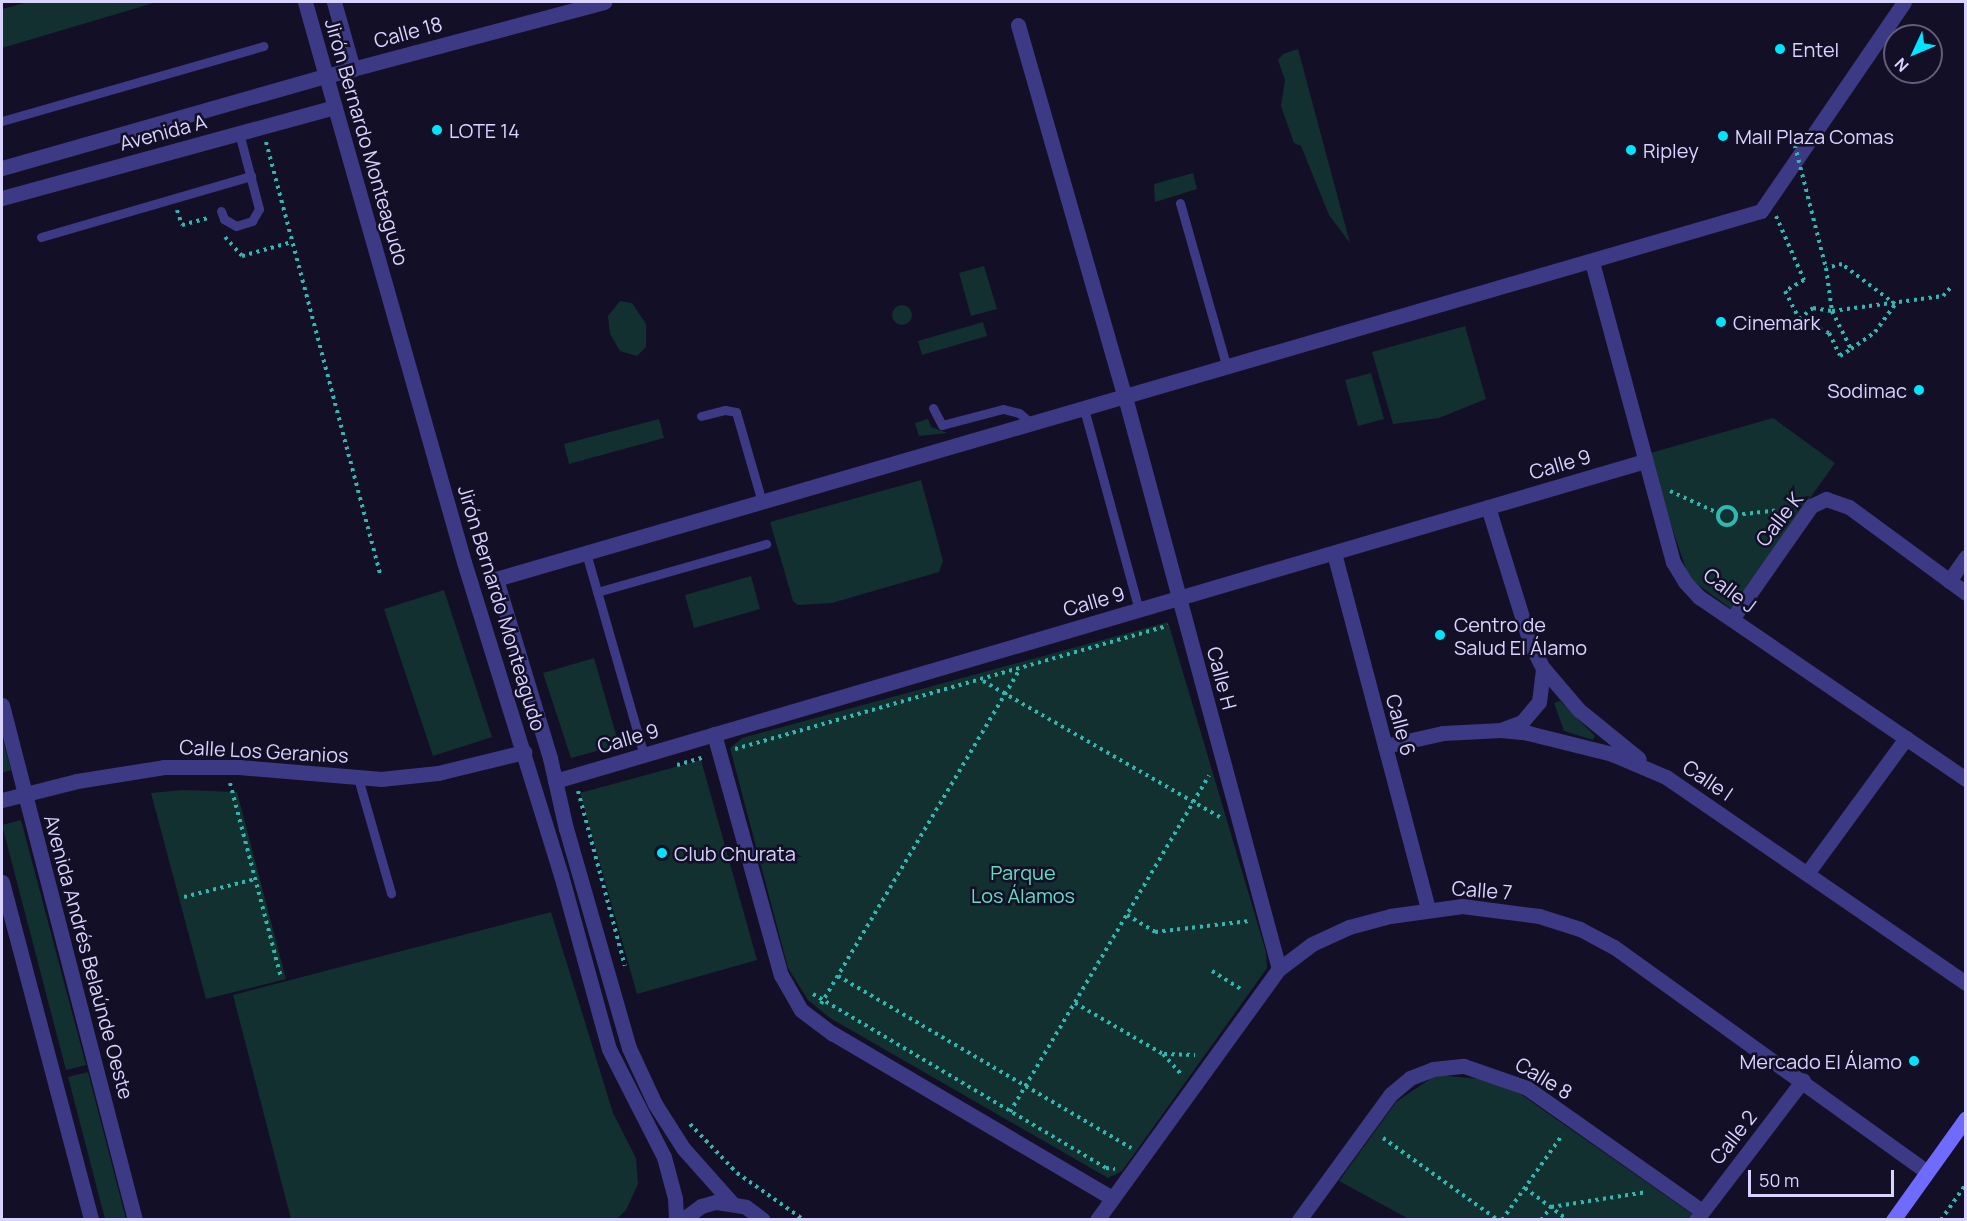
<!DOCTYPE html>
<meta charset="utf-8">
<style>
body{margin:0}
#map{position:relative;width:1967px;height:1221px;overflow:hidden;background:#130f26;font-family:Manrope,sans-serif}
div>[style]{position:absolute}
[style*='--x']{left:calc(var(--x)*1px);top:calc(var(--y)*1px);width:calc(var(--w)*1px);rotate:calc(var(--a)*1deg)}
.green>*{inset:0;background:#12302f}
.round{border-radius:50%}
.path>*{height:4px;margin-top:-2px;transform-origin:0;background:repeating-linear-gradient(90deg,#2fb8b0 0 3px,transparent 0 7.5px)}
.path>.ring{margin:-2px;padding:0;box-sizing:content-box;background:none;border:4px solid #2fb8b0;border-radius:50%}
.service>*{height:9px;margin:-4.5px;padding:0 4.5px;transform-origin:4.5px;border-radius:4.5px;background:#3d3a85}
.minor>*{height:15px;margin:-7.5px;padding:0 7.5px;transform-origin:7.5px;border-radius:7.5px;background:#3d3a85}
.tertiary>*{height:15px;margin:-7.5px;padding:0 7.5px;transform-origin:7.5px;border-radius:7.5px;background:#3d3a85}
.secondary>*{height:15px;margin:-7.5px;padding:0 7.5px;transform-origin:7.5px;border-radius:7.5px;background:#6f6bff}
.path-bridge>*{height:4px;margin-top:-2px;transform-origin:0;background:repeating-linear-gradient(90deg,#2fb8b0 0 3px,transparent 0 7.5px)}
.dots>*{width:16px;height:16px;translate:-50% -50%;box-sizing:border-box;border:3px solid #130f26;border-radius:50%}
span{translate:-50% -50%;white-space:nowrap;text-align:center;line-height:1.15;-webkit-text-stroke:5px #130f26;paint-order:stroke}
.street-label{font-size:20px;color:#d9d4ff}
.poi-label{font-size:20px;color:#d9d4ff}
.left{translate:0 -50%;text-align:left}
.right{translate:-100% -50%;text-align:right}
.park-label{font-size:20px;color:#5fe0c0}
.frame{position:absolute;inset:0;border:3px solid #d9d4ff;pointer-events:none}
.north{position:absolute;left:1883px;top:24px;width:60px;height:60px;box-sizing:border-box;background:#130f26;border:2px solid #625e7d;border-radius:50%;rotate:226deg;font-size:16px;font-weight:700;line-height:24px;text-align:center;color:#d9d4ff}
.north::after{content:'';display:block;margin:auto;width:21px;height:27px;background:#00e5ff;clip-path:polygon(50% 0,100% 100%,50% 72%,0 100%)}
.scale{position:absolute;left:1748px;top:1170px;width:146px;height:27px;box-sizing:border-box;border:3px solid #d9d4ff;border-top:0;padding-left:8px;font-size:18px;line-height:21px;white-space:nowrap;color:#d9d4ff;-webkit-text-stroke:4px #130f26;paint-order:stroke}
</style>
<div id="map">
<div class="green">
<div style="clip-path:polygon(28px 2px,157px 2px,2px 48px,2px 9px)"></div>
<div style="clip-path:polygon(1298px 49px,1350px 243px,1329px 215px,1301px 146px,1294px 143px,1281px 106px,1285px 80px,1278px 60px,1283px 54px)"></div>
<div style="clip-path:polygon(1193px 173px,1197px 189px,1155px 202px,1154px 184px)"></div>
<div style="clip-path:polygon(984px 266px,997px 309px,971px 316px,959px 273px)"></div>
<div style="clip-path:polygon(620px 301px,632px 303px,646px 324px,646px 347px,637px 356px,620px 351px,610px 334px,608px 316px)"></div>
<div class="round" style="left:892px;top:305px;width:20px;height:20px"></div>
<div style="clip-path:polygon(983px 322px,987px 336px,922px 355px,918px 341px)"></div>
<div style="clip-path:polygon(1465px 326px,1486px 399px,1439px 418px,1393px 424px,1372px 352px)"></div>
<div style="clip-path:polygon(1371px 373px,1384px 419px,1358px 426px,1345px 380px)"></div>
<div style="clip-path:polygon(1773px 418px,1835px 463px,1731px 609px,1689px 578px,1647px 454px)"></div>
<div style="clip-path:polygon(659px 419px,664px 438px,569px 464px,564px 444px)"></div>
<div style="clip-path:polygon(928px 419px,931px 427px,948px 433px,919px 436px,915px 423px)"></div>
<div style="clip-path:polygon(921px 480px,943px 561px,939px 572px,832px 603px,798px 605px,793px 601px,770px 522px)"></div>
<div style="clip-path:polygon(751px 576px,760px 609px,694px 628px,685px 595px)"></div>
<div style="clip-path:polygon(444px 590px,492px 737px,433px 756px,384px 609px)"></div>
<div style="clip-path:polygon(1168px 622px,1266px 952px,1267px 968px,1122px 1171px,1108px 1178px,830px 1018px,808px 1000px,788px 968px,730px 748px,742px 738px)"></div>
<div style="clip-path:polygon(594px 658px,619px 745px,571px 758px,543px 673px)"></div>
<div style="clip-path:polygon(1560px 701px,1595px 736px,1593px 740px,1564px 731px,1554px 703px)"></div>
<div style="clip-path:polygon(2px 736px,11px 770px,2px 773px)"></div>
<div style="clip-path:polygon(701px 760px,757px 960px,637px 994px,580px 793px)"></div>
<div style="clip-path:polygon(183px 790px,237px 792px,286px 979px,206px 999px,151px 793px)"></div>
<div style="clip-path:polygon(21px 820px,86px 1065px,66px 1070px,2px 825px)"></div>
<div style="clip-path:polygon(551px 912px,613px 1113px,636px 1158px,638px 1184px,626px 1210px,616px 1220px,291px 1219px,233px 995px)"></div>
<div style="clip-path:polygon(88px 1072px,126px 1219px,105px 1219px,68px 1077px)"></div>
<div style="clip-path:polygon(1436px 1075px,1493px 1080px,1522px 1095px,1692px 1214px,1688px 1220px,1409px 1219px,1339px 1181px,1396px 1102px)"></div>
</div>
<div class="path">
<div style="--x:266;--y:142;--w:446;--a:75.2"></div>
<div style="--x:177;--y:210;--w:16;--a:72"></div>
<div style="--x:182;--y:225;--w:27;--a:-15"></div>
<div style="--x:1776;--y:216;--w:70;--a:66.4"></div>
<div style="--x:1804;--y:280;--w:22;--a:150"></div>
<div style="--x:1785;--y:291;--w:31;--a:63"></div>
<div style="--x:1799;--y:319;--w:33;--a:25"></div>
<div style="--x:1829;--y:333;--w:25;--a:64"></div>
<div style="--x:1840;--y:356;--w:13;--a:-32"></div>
<div style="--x:1851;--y:349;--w:29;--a:-35"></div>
<div style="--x:1875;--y:332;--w:34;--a:-54"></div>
<div style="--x:1895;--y:304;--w:66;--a:-143"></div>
<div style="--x:1842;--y:264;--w:16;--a:166"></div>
<div style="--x:1826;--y:268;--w:43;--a:82.1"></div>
<div style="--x:1832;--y:311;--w:42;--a:63.4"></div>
<div style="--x:225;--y:237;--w:25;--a:48"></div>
<div style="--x:242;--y:256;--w:52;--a:-15.6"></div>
<div style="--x:1799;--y:319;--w:18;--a:-38"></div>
<div style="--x:1813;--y:308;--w:19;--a:9"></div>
<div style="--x:1832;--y:311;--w:112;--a:-7.7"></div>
<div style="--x:1943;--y:296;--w:15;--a:-48"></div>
<div style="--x:1670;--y:491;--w:53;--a:24.6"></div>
<div class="ring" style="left:1718px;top:507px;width:14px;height:14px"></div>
<div style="--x:1735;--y:515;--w:55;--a:-6.2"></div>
<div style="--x:983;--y:681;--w:275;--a:29.9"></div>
<div style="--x:735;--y:749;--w:450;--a:-15.9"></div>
<div style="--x:677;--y:765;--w:29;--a:-16"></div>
<div style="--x:230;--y:783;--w:201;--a:75.3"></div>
<div style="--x:578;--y:791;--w:181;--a:75"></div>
<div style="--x:184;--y:897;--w:73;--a:-14.2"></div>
<div style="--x:1127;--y:915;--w:33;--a:31"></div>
<div style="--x:1155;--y:932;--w:95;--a:-6.7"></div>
<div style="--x:1212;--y:971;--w:36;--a:32"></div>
<div style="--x:838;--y:976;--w:340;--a:30.4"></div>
<div style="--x:813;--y:994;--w:341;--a:30.7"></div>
<div style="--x:1106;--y:1168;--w:9;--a:6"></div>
<div style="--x:1075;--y:1003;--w:102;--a:30.1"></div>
<div style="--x:1163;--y:1054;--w:28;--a:48"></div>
<div style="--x:821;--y:1004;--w:388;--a:-59.3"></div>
<div style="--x:1164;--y:1054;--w:31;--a:2"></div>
<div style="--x:1010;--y:1112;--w:391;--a:-59.4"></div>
<div style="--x:690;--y:1124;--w:68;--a:46.2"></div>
<div style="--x:737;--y:1173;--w:82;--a:35"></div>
<div style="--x:1383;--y:1138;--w:141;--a:35.5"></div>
<div style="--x:1525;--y:1188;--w:54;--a:36.7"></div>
<div style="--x:1502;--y:1220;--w:105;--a:-54.7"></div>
<div style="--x:1541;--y:1220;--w:16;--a:-52"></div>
<div style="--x:1551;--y:1207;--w:97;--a:-8.9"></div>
<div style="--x:1941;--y:1220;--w:44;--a:-55.2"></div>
</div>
<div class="service">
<div style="--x:2;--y:121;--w:272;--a:-16"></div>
<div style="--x:1180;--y:203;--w:172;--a:74.1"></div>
<div style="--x:221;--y:211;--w:9;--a:69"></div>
<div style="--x:224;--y:219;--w:14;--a:30"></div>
<div style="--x:236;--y:226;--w:17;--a:-17"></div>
<div style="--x:252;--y:221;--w:14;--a:-60"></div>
<div style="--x:259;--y:209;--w:79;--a:-104.7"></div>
<div style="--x:41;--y:237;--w:219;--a:-16.2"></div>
<div style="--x:933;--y:408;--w:19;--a:62"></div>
<div style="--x:942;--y:425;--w:63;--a:-14.7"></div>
<div style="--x:1003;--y:409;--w:16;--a:14"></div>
<div style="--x:1019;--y:413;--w:17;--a:40"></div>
<div style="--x:1084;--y:409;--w:208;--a:74.7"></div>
<div style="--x:701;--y:416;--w:25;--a:-14"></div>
<div style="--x:725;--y:410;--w:11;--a:10"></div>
<div style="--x:736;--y:412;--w:94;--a:73.9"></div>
<div style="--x:586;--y:553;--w:210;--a:74"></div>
<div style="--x:597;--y:592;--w:176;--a:-15.9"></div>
<div style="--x:358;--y:778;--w:120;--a:74"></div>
</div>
<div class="minor">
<div style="--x:1018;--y:25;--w:387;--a:74"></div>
<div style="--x:1125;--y:397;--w:592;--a:74.93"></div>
<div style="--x:2;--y:168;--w:337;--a:-15.9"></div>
<div style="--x:326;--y:76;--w:505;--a:74.15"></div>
<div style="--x:464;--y:562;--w:328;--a:72.8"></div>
<div style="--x:561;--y:875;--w:180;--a:74.6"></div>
<div style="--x:609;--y:1049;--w:121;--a:63"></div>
<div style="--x:664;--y:1157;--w:42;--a:75"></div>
<div style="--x:675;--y:1198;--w:22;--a:87"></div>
<div style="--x:2;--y:198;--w:345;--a:-15.3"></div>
<div style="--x:1592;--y:262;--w:311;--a:74.9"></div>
<div style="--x:1673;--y:562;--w:23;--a:59"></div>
<div style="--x:1685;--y:582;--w:21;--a:47"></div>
<div style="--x:1699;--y:597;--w:323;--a:34.3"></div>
<div style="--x:1488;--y:507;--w:142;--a:72.8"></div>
<div style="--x:1530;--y:643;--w:28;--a:63"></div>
<div style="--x:1543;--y:668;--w:55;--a:49.4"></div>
<div style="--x:1579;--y:710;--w:77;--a:39.2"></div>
<div style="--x:1334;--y:553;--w:368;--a:75.2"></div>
<div style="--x:1949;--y:581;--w:29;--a:-55"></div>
<div style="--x:1732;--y:619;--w:138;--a:-55"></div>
<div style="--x:1811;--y:506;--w:17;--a:-25"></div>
<div style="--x:1826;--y:499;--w:24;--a:19"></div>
<div style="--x:1849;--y:507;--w:145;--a:36.3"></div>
<div style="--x:1503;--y:729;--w:20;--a:-20"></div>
<div style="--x:1522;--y:722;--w:26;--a:-50"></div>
<div style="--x:1539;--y:702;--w:34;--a:-83"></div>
<div style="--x:714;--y:734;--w:250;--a:74.5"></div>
<div style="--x:781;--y:975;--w:40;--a:60.3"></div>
<div style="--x:801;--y:1010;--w:39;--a:37"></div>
<div style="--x:832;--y:1033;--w:325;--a:30.5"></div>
<div style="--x:1385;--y:746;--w:59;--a:-12.6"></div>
<div style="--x:1443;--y:733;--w:58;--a:-3"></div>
<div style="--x:1501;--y:730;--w:27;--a:6"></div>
<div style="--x:1528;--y:733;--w:87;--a:14"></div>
<div style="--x:1612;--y:754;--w:59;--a:23.1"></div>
<div style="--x:1666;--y:777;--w:364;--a:34.5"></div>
<div style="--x:555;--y:781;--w:1136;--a:-16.36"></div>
<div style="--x:2;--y:800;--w:77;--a:-14.2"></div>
<div style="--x:77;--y:781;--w:88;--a:-9.1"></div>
<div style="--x:164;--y:767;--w:75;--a:0"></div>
<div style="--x:239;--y:767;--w:143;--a:4.8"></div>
<div style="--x:381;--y:779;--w:57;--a:-6"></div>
<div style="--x:438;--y:773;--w:89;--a:-13.7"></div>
<div style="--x:1808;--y:872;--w:166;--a:-53.8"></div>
<div style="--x:731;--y:1202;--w:72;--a:-131.6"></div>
<div style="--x:683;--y:1148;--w:52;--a:-122.5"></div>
<div style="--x:655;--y:1104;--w:62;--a:-114.9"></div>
<div style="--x:629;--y:1048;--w:228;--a:-106"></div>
<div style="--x:566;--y:829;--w:73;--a:-102.7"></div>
<div style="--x:550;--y:758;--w:187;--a:-106.8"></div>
<div style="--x:496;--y:579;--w:1317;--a:-16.22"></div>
<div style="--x:1761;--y:211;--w:253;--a:-55.6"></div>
<div style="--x:1097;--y:1220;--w:310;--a:-54.1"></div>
<div style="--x:1279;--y:969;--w:41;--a:-37.1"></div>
<div style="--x:1312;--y:944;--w:41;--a:-24.7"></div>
<div style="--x:1349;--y:927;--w:42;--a:-15"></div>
<div style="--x:1390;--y:916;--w:73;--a:-7.9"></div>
<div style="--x:1462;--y:906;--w:78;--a:7.4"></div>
<div style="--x:1539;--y:916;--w:43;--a:17.6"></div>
<div style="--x:1580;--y:929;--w:38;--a:28"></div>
<div style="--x:1614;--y:947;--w:385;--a:35.7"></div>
<div style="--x:1299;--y:1220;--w:156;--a:-53.9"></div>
<div style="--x:1391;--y:1094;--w:25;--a:-40"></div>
<div style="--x:1410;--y:1078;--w:25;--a:-21"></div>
<div style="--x:1433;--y:1069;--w:31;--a:-6"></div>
<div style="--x:1464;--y:1066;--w:67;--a:19.2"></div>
<div style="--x:1527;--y:1088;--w:214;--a:35.1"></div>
<div style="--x:1696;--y:1220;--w:176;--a:-52.6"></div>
</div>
<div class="tertiary">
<div style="--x:305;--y:2;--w:77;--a:74.2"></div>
<div style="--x:326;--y:76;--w:288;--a:-14.9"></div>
<div style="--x:334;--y:2;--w:70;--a:74.2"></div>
<div style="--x:2;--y:705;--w:532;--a:75.52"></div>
<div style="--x:2;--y:882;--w:350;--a:75.2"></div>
<div style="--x:682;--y:1220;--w:24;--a:-36"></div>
<div style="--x:701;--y:1206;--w:16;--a:-15"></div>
<div style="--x:716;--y:1202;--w:30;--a:9"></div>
<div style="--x:746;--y:1207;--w:21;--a:37"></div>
</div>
<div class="secondary">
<div style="--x:1893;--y:1220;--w:125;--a:-54.4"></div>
</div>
<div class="path-bridge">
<div style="--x:1793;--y:138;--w:134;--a:75.8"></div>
</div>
<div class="dots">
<div style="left:1780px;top:49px;background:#00e5ff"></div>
<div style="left:437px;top:130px;background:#00e5ff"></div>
<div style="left:1723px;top:136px;background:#00e5ff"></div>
<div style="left:1631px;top:150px;background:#00e5ff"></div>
<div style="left:1721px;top:322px;background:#00e5ff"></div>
<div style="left:1919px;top:390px;background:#00e5ff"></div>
<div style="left:1440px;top:635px;background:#00e5ff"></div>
<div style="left:662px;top:853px;background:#00e5ff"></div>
<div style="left:1914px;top:1061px;background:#00e5ff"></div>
</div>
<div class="street-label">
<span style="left:408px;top:32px;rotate:-15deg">Calle 18</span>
<span style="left:163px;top:132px;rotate:-15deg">Avenida A</span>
<span style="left:367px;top:142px;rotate:74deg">Jirón Bernardo Monteagudo</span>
<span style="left:1560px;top:464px;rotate:-16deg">Calle 9</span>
<span style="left:1779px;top:519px;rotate:-52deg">Calle K</span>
<span style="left:1730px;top:590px;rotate:37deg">Calle J</span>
<span style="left:1094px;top:601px;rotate:-16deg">Calle 9</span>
<span style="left:502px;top:608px;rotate:73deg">Jirón Bernardo Monteagudo</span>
<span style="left:1222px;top:678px;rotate:75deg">Calle H</span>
<span style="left:1401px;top:725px;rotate:75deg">Calle 6</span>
<span style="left:628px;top:738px;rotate:-16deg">Calle 9</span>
<span style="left:264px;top:751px;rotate:3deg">Calle Los Geranios</span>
<span style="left:1708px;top:780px;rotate:34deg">Calle I</span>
<span style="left:1482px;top:890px;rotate:4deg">Calle 7</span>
<span style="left:89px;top:957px;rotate:75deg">Avenida Andrés Belaúnde Oeste</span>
<span style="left:1544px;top:1078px;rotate:31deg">Calle 8</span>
<span style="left:1733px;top:1137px;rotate:-52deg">Calle 2</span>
</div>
<div class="poi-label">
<span class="left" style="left:1792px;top:49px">Entel</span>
<span class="left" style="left:449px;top:130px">LOTE 14</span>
<span class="left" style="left:1735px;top:136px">Mall Plaza Comas</span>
<span class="left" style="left:1643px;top:150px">Ripley</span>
<span class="left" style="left:1733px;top:322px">Cinemark</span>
<span class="right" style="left:1907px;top:390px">Sodimac</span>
<span class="left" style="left:1454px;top:636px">Centro de<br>Salud El Álamo</span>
<span class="left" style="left:674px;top:853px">Club Churata</span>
<span class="right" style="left:1902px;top:1061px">Mercado El Álamo</span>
</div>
<div class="park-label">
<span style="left:1023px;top:884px">Parque<br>Los Álamos</span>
</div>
<div class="frame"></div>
<div class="north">N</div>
<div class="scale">50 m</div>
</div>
